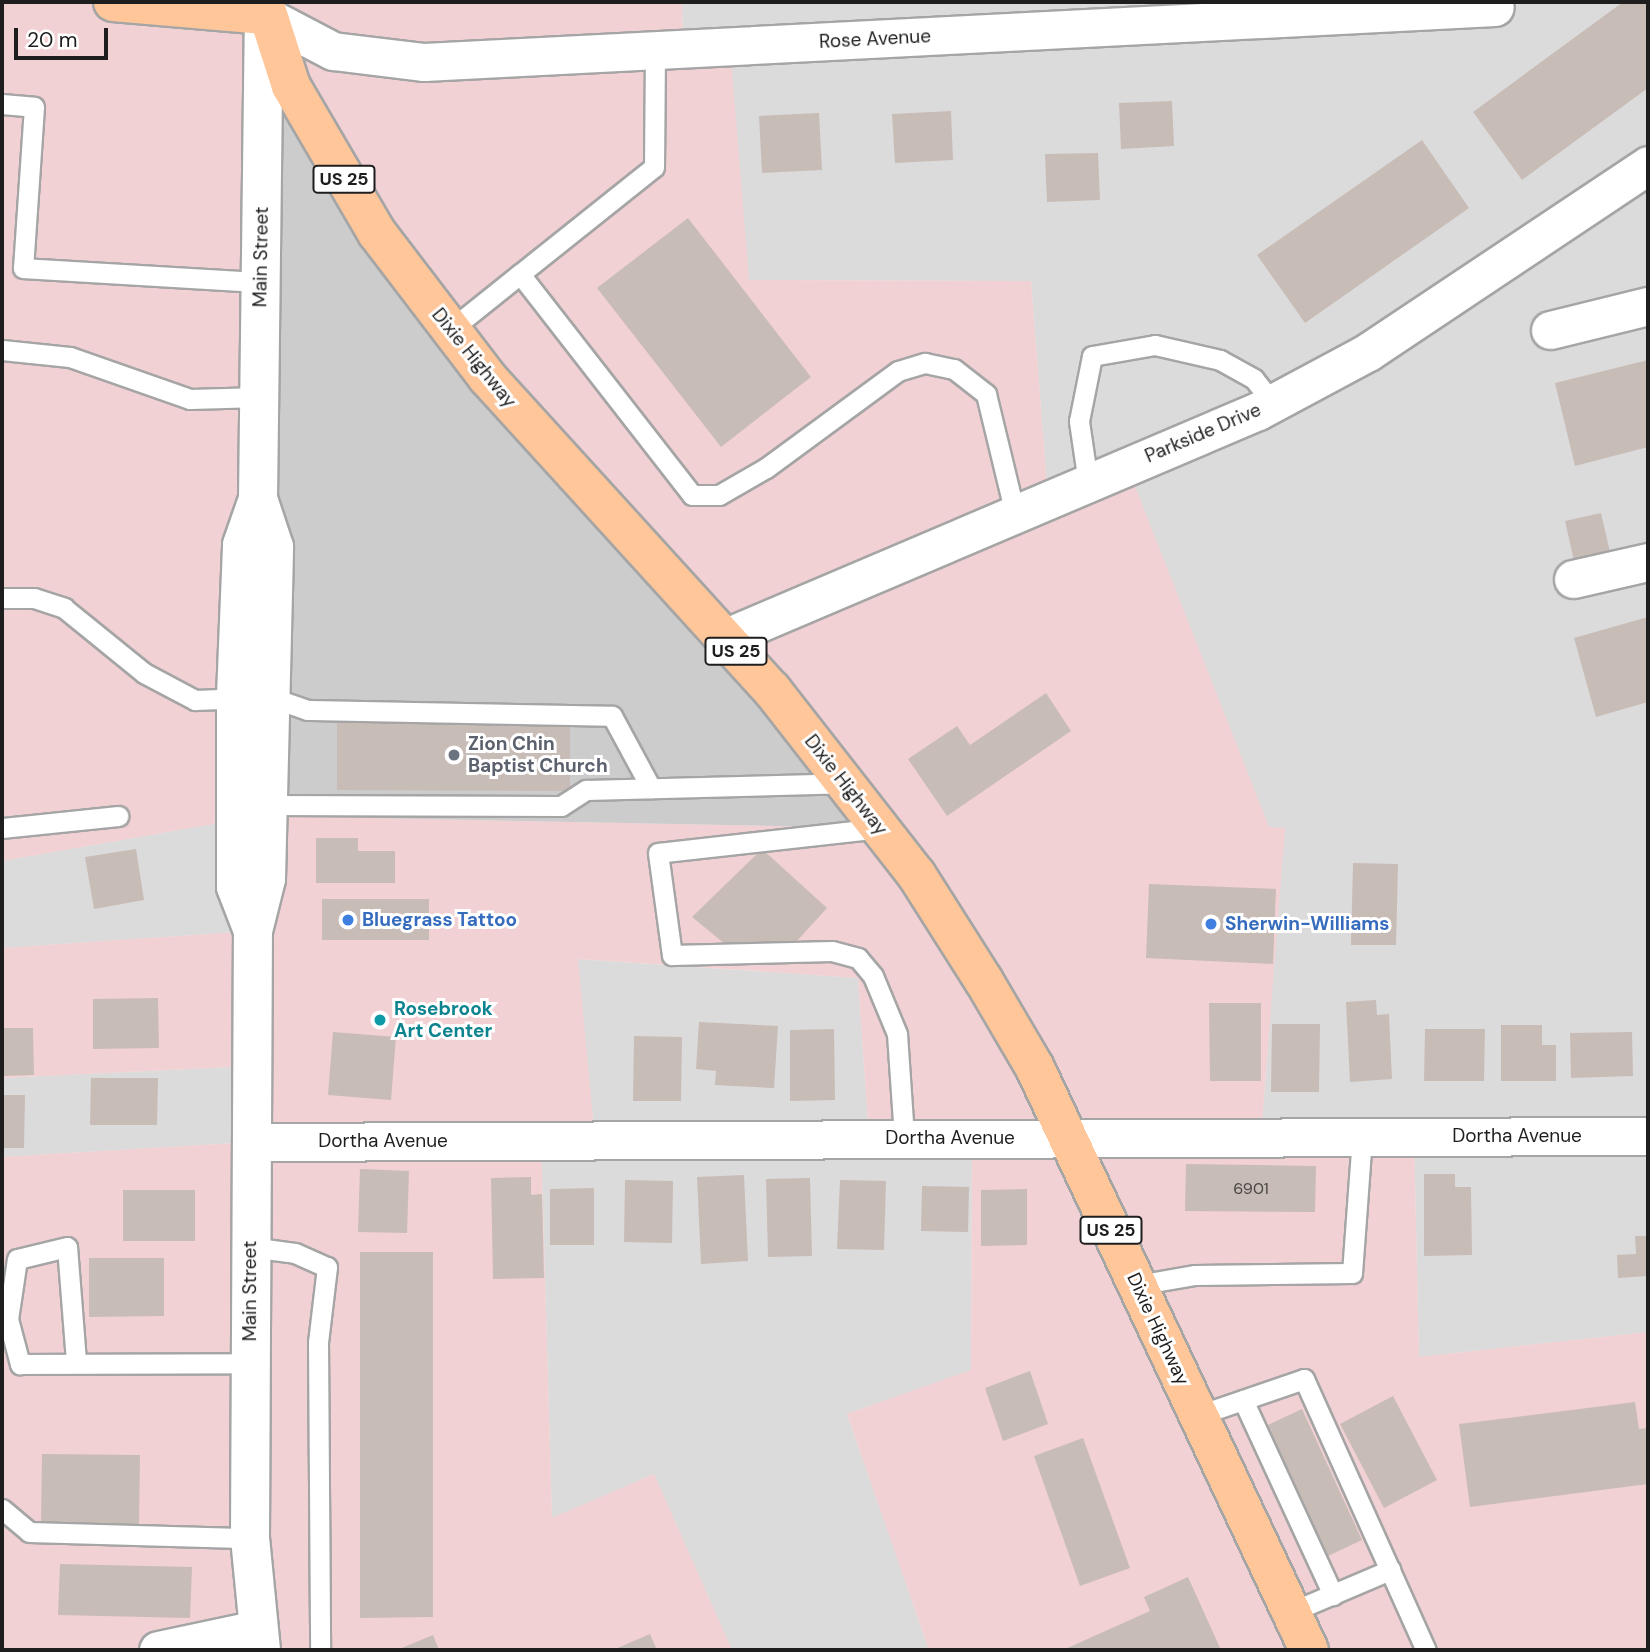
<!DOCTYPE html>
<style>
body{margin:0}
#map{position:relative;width:1650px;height:1652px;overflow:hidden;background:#f0eae4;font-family:"DM Sans",sans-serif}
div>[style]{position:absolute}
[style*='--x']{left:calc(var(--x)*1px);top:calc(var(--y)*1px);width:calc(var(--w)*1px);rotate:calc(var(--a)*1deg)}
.residential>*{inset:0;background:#dcdbdb}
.commercial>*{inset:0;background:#f2d1d4}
.religious>*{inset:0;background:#ccc}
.building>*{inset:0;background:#c8bcb6}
.roads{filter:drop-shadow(2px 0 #a5a5a5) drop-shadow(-2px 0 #a5a5a5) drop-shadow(0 2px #a5a5a5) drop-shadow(0 -2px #a5a5a5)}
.service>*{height:19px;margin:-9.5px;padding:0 9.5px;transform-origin:9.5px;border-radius:9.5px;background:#fff}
.minor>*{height:37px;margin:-18.5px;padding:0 18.5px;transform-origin:18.5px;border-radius:18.5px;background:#fff}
.tertiary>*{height:38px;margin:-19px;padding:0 19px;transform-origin:19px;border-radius:19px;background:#fff}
.primary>*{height:38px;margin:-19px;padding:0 19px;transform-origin:19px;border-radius:19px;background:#ffc69a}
.dots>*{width:19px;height:19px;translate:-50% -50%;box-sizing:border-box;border:4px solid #fff;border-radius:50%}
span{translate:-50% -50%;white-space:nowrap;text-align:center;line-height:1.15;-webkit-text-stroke:6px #fff;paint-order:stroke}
.number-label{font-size:16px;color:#484644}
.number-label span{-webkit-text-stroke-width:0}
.shield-label span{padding:2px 5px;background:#fff;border:2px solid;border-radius:5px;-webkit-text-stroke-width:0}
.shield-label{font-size:18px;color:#1e1e1e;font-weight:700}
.street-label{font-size:19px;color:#1e1e1e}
.worship-label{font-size:19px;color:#5b616d;font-weight:700}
.left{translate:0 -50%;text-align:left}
.shop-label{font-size:19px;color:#366cbe;font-weight:700}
.culture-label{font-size:19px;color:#0d838f;font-weight:700}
.frame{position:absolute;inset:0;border:4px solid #1e1e1e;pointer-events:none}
.scale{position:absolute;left:14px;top:28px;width:94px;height:32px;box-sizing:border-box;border:4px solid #1e1e1e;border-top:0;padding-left:9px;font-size:21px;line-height:24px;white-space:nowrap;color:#1e1e1e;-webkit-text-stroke:5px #fff;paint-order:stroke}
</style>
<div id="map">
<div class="residential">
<div style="clip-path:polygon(682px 2px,1648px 2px,1648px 1332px,1419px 1357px,1414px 1137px,1261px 1137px,1284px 828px,1269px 828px,1048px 500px,1031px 281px,748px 280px,730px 47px,683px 48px)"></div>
<div style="clip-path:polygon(236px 820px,253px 931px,2px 948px,2px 861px)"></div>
<div style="clip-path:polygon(577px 959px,858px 978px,869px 1138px,972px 1138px,971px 1370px,847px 1414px,929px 1650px,732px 1650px,654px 1474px,552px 1518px,541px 1140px,595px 1139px)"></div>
<div style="clip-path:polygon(252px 1066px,251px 1142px,2px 1157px,2px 1078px)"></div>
</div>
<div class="commercial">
<div style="clip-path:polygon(2px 2px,682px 2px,683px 48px,730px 46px,749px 280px,1031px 281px,1048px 499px,1127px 466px,1269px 827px,1285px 828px,1261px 1136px,1414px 1136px,1419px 1357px,1648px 1332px,1648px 1650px,929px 1650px,847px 1414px,971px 1370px,972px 1138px,869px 1138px,858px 978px,578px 959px,595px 1140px,541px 1141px,552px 1518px,654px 1474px,732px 1650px,2px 1650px,2px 1157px,251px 1142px,251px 1066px,2px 1078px,2px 948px,253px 931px,268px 816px,879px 828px,772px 690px,236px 820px,2px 861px)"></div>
</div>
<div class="religious">
<div style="clip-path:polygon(263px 89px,325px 149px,880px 828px,268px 816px)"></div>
</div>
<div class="building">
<div style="clip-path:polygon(1623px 2px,1648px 2px,1648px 88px,1522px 180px,1473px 112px)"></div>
<div style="clip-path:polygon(1172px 101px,1174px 146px,1121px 149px,1119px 103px)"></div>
<div style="clip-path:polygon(951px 111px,953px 160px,895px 163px,892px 114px)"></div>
<div style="clip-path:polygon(819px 113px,822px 170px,762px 173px,759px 116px)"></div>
<div style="clip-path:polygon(1422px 140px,1469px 208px,1305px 323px,1257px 255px)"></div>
<div style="clip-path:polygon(1098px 153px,1100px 200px,1047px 202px,1045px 154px)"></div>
<div style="clip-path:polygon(688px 218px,811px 377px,721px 447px,597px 288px)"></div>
<div style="clip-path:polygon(1648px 360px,1648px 447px,1575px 466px,1555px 383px)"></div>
<div style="clip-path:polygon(1601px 513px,1610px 552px,1574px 561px,1565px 521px)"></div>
<div style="clip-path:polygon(1648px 617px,1648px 702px,1596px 717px,1574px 638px)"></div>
<div style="clip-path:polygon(1046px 693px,1071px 731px,947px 816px,908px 759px,957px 726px,970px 745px)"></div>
<div style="clip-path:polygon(337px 718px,570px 719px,570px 791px,337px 790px)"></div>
<div style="clip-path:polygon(316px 838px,358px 838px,358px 851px,395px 851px,395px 883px,316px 883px)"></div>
<div style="clip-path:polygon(136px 849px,144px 900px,94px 909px,85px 857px)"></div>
<div style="clip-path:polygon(762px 849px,827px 908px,796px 942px,736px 953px,692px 917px)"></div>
<div style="clip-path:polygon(1353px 863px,1398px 864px,1396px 945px,1351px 945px)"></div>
<div style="clip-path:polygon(1149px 884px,1276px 889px,1273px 964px,1146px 958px)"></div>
<div style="clip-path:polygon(322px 899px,429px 899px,429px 940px,322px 940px)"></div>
<div style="clip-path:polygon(158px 998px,159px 1048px,93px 1049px,93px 999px)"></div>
<div style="clip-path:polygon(1376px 1000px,1377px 1015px,1389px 1014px,1392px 1079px,1350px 1082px,1346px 1002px)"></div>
<div style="clip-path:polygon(1209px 1003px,1261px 1003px,1261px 1081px,1210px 1081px)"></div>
<div style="clip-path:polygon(699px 1022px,778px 1026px,774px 1088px,715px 1085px,716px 1071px,696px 1069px)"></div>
<div style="clip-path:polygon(1272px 1024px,1320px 1024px,1319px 1092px,1271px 1092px)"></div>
<div style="clip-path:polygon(1501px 1025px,1542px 1025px,1542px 1045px,1556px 1045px,1556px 1081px,1501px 1081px)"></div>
<div style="clip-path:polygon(2px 1028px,33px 1028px,34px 1075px,2px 1076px)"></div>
<div style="clip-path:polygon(834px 1029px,835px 1100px,790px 1101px,790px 1030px)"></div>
<div style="clip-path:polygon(1425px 1029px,1485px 1029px,1484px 1081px,1424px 1081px)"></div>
<div style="clip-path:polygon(333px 1032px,396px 1037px,391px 1100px,328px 1095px)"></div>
<div style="clip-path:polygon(1632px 1032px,1633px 1076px,1571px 1078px,1570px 1033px)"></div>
<div style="clip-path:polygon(634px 1036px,682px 1037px,681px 1101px,633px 1101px)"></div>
<div style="clip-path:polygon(91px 1078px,158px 1078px,157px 1125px,90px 1125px)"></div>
<div style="clip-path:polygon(2px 1095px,25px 1095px,24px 1148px,2px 1148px)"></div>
<div style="clip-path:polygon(1186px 1164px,1316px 1166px,1315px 1212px,1185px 1211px)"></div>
<div style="clip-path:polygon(360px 1169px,409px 1171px,407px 1233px,358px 1232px)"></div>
<div style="clip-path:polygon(1424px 1174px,1455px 1174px,1455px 1187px,1471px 1187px,1472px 1255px,1424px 1256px)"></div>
<div style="clip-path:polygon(744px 1175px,748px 1261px,701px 1264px,697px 1177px)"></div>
<div style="clip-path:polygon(531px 1177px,531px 1195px,542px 1194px,544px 1278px,493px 1279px,491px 1178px)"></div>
<div style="clip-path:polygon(810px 1178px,812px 1256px,768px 1257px,766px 1179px)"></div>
<div style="clip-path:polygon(625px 1180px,673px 1181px,672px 1243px,624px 1242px)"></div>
<div style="clip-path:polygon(840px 1180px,886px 1181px,884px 1250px,837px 1249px)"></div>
<div style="clip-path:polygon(922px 1186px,969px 1187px,968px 1232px,921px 1231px)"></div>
<div style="clip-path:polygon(594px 1188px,594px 1245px,550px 1245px,550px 1189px)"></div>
<div style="clip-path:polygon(1027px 1189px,1027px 1245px,981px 1246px,981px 1190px)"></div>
<div style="clip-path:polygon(123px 1190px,195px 1190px,195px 1241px,123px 1241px)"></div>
<div style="clip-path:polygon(1635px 1236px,1648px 1236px,1648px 1276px,1618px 1278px,1617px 1255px,1636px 1254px)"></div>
<div style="clip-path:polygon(360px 1252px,433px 1252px,433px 1617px,360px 1618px)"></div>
<div style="clip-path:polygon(89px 1258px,164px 1258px,164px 1316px,89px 1317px)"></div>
<div style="clip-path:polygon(1030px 1371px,1048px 1424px,1003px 1441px,985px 1388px)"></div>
<div style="clip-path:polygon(1393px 1396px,1437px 1480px,1384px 1508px,1340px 1424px)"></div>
<div style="clip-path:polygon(1635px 1402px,1639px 1429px,1648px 1428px,1648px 1484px,1470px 1507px,1459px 1424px)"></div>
<div style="clip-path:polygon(1302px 1409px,1362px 1540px,1328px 1556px,1268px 1425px)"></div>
<div style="clip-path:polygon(1083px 1438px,1130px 1568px,1080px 1586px,1034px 1456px)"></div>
<div style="clip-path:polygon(42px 1454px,140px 1455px,139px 1525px,41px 1524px)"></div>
<div style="clip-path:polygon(60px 1564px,192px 1567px,190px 1618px,58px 1615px)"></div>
<div style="clip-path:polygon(1188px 1577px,1221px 1650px,1063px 1650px,1150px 1611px,1144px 1597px)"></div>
<div style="clip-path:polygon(650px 1634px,657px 1650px,613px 1650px)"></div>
<div style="clip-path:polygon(433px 1635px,439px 1650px,397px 1650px)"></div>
</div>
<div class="roads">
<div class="service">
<div style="--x:2;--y:104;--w:32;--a:5"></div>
<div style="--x:34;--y:107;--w:161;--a:93.9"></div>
<div style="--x:23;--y:268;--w:238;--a:3.4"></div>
<div style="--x:520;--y:274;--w:171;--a:-38.6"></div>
<div style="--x:654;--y:167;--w:117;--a:-89.5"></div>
<div style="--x:450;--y:330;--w:90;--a:-38.7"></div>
<div style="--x:520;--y:274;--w:280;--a:52.1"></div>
<div style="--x:692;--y:495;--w:27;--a:0"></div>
<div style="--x:719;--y:495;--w:54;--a:-29.9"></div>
<div style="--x:766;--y:468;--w:164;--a:-36.3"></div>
<div style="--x:898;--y:371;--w:28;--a:-17"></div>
<div style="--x:925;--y:363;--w:30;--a:12"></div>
<div style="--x:954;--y:369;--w:41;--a:38"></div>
<div style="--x:986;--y:394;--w:123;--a:76.4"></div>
<div style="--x:2;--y:350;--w:68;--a:5.9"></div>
<div style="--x:70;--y:357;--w:127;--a:19.3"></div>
<div style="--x:190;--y:399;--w:70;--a:-1.6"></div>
<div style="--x:1088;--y:483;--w:63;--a:-98.3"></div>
<div style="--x:1079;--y:421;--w:66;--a:-78.7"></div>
<div style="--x:1092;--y:356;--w:64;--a:-9.9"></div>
<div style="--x:1155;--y:345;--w:67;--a:13"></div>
<div style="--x:1220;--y:360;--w:39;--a:29"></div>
<div style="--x:1254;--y:379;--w:31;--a:52"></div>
<div style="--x:2;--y:598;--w:32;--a:0"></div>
<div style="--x:34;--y:598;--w:32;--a:18"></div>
<div style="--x:64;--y:608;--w:103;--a:39.1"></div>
<div style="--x:144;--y:673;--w:58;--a:27.9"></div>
<div style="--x:195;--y:700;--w:75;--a:-2.3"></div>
<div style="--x:270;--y:697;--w:39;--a:19"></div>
<div style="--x:307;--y:710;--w:305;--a:1.1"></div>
<div style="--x:612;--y:716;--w:82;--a:61.6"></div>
<div style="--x:268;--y:805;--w:293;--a:0.2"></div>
<div style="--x:561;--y:806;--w:30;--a:-33"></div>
<div style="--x:586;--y:790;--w:259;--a:-1.5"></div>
<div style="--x:2;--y:828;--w:117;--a:-5.9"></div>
<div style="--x:880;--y:828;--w:223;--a:173.6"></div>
<div style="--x:658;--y:853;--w:103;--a:82.2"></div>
<div style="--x:672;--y:955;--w:160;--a:-1.4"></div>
<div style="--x:832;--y:951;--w:27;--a:15"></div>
<div style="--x:858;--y:958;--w:23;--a:50"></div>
<div style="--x:873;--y:976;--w:63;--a:67.5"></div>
<div style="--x:897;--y:1034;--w:104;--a:86.1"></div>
<div style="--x:250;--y:1247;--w:45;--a:7.6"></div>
<div style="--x:295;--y:1253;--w:35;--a:24"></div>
<div style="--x:327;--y:1267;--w:76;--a:96.8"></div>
<div style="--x:318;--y:1342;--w:308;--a:89.6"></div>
<div style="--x:1137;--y:1285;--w:59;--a:-9.8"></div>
<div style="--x:1195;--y:1275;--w:157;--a:-0.7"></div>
<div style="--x:1352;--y:1273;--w:136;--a:-85.8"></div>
<div style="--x:76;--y:1361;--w:114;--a:-94.5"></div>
<div style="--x:67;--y:1247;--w:51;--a:166.5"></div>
<div style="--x:17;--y:1259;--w:61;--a:98.5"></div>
<div style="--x:8;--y:1319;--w:47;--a:75.1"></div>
<div style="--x:20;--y:1364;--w:230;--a:-0.2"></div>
<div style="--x:1243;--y:1400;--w:215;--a:65.2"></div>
<div style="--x:1199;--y:1415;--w:111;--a:-18.9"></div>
<div style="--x:1304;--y:1379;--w:297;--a:65.8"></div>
<div style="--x:2;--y:1509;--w:35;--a:40"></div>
<div style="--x:29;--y:1532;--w:221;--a:1.6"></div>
<div style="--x:1291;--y:1612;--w:108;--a:-23"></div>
</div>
<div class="minor">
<div style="--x:264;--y:15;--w:78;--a:27.6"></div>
<div style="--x:333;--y:51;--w:92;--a:6.9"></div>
<div style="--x:424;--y:62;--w:1072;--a:-2.94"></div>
<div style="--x:1550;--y:330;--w:101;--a:-13.8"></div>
<div style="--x:1573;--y:579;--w:77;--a:-12.8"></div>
<div style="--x:724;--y:638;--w:580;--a:-23.03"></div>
<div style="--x:1258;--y:411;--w:125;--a:-28.2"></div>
<div style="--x:1368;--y:352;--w:337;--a:-33.7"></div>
<div style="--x:251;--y:1142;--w:1397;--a:-0.25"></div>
<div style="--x:158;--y:1650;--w:101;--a:-12"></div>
</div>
<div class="tertiary">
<div style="--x:253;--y:931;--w:47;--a:-111.1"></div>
<div style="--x:236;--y:887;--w:191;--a:-90"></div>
<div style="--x:236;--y:696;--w:151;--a:-87.7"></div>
<div style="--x:242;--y:545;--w:49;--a:-70.8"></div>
<div style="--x:261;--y:1650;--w:113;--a:-95.6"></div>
<div style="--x:250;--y:1538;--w:607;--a:-89.72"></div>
<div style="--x:253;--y:931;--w:54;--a:-76"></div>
<div style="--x:266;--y:879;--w:332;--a:-88.6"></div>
<div style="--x:274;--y:547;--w:51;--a:-108.4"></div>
<div style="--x:258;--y:499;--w:484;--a:-89.3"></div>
</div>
<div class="primary">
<div style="--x:113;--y:2;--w:152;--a:4.9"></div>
<div style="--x:264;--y:2;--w:88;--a:72.2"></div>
<div style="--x:291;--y:86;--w:170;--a:59.7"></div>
<div style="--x:377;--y:233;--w:181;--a:52.6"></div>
<div style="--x:487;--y:377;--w:423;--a:47.7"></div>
<div style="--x:772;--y:690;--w:234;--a:52"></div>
<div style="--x:916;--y:874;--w:127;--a:57.6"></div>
<div style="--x:984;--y:981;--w:101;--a:59.6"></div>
<div style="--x:1035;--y:1068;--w:643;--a:64.79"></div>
</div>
</div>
<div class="dots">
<div style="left:454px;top:755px;background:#6b7280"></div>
<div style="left:348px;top:920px;background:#3f7fe0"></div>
<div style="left:1211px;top:924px;background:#3f7fe0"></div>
<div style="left:380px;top:1020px;background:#0f9aa8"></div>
</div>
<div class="number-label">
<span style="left:1251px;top:1189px">6901</span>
</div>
<div class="shield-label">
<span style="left:344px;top:179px">US 25</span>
<span style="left:736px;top:651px">US 25</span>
<span style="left:1111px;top:1230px">US 25</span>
</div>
<div class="street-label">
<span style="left:875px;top:39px;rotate:-3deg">Rose Avenue</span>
<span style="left:261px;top:257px;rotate:-89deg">Main Street</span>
<span style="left:474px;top:358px;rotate:51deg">Dixie Highway</span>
<span style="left:1203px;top:433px;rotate:-23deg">Parkside Drive</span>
<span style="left:846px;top:785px;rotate:52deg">Dixie Highway</span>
<span style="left:1517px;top:1136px">Dortha Avenue</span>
<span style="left:950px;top:1138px">Dortha Avenue</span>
<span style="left:383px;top:1141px">Dortha Avenue</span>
<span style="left:250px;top:1291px;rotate:-90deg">Main Street</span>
<span style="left:1158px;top:1329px;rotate:65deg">Dixie Highway</span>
</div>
<div class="worship-label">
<span class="left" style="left:468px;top:755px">Zion Chin<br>Baptist Church</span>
</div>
<div class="shop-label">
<span class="left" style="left:362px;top:920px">Bluegrass Tattoo</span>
<span class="left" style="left:1225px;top:924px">Sherwin-Williams</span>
</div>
<div class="culture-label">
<span class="left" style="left:394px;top:1020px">Rosebrook<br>Art Center</span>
</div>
<div class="frame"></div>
<div class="scale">20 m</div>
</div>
